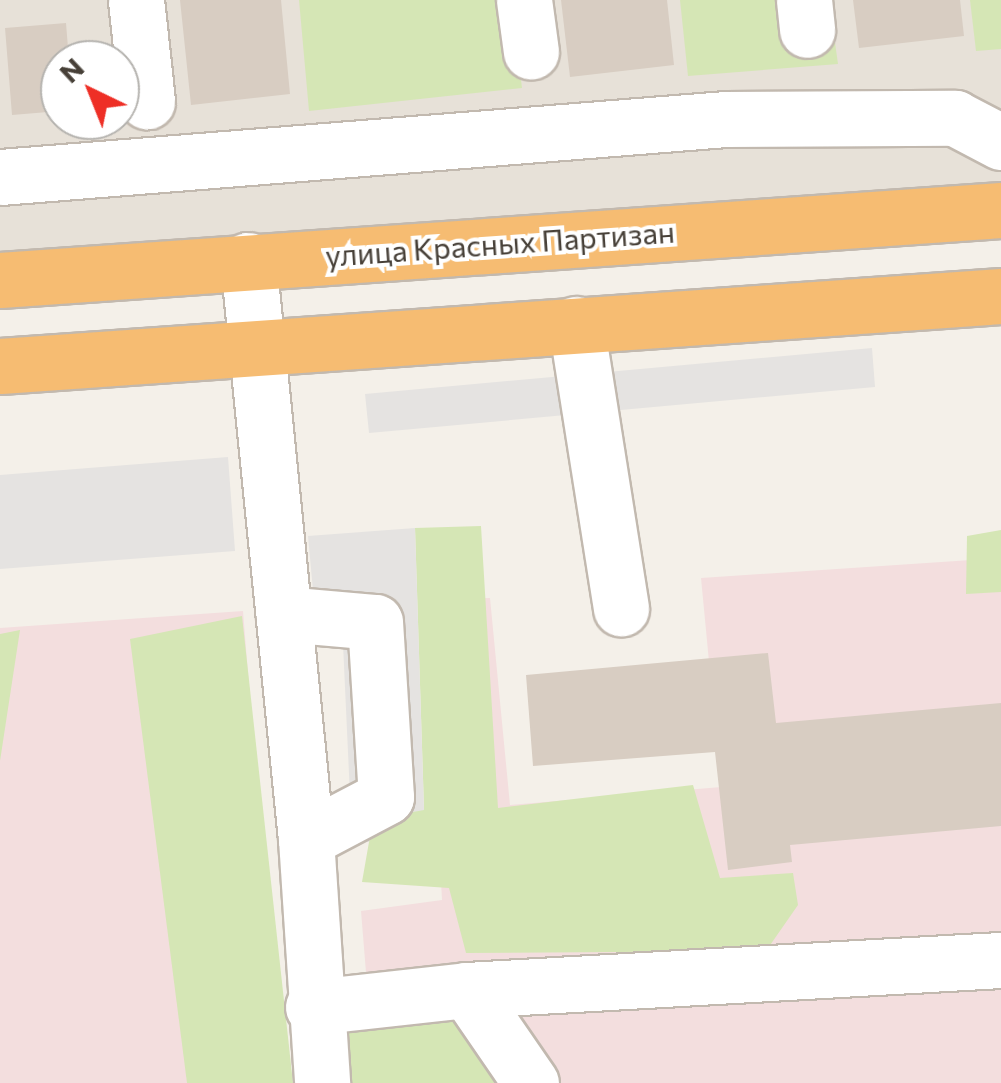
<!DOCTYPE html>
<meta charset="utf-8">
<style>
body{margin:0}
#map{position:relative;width:1001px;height:1083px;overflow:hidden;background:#f4f0e9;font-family:Commissioner,sans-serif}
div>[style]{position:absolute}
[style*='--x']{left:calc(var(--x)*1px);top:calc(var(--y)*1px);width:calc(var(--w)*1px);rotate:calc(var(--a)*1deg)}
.residential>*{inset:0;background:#e7e1d8}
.medical>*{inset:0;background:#f3dede}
.green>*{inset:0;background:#d5e6b5}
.parking>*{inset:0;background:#e5e3e1}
.building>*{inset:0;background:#d8cdc2}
.roads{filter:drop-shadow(2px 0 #c2b9af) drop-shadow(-2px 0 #c2b9af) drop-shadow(0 2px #c2b9af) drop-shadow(0 -2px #c2b9af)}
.minor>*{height:55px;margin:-27.5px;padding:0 27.5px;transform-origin:27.5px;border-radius:27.5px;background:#fff}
.highway>*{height:55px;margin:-27.5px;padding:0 27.5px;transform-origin:27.5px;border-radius:27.5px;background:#f6bc72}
span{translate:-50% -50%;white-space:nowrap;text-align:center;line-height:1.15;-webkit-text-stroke:8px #fff;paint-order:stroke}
.street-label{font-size:30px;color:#474038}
.north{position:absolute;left:40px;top:40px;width:100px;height:100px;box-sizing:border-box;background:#fff;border:2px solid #b5b3af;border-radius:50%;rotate:317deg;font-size:28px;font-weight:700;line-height:40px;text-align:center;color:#474038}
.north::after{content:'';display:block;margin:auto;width:35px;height:45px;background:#ee2f26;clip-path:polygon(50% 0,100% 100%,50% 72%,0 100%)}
</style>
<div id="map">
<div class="residential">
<div style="clip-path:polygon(evenodd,0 0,1001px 0,1001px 188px,0 259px,0 0,60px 60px,120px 60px,120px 120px,60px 120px,60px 60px)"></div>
</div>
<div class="medical">
<div style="clip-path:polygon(1001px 558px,1001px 1083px,375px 1083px,361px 911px,442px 900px,426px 599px,490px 598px,510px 805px,721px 787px,701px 578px)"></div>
<div style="clip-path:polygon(243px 611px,281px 1083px,0 1083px,0 628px)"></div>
</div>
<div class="green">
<div style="clip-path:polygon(299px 0,511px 0,522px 88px,309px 111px)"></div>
<div style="clip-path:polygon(680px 0,829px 0,838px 64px,688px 76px)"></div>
<div style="clip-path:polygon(970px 0,1001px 0,1001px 49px,976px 51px)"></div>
<div style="clip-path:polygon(481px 526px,498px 808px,693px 785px,720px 878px,793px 873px,798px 905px,766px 951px,466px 953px,449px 888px,362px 882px,373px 819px,424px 809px,415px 528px)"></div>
<div style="clip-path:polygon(1001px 530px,1001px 592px,966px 594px,967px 536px)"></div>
<div style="clip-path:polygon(242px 616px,293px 1083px,187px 1083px,130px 639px)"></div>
<div style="clip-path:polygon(20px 630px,0 761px,0 634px)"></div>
<div style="clip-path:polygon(408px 1003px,493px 1034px,509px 1083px,350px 1083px,345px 1028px)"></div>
</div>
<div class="parking">
<div style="clip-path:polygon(872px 348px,875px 387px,369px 433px,365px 394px)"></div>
<div style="clip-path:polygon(228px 457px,235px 551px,0 569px,0 475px)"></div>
<div style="clip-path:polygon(415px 528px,424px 810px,374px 819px,369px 842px,352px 839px,343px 644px,318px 645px,308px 536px)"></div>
</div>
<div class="building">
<div style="clip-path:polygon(180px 0,281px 0,290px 94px,191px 105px)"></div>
<div style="clip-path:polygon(561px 0,667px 0,674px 65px,570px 77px)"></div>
<div style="clip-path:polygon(853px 0,960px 0,964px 36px,859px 48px)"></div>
<div style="clip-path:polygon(66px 23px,69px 60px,60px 60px,60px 111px,12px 115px,5px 28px)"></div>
<div style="clip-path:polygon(768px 653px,776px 723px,1001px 703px,1001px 826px,790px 845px,792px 862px,728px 870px,715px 752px,533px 766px,526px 675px)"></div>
</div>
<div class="roads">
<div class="minor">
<div style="--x:136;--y:0;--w:102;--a:83.8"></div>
<div style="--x:524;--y:0;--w:52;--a:82.3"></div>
<div style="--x:804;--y:0;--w:30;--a:84"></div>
<div style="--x:0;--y:177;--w:728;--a:-4.57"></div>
<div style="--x:726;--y:119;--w:229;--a:-0.3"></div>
<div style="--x:955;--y:118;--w:52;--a:27.6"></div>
<div style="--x:248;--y:260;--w:582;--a:84.28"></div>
<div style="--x:306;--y:839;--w:245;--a:86.2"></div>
<div style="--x:576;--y:324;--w:288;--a:81"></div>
<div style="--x:284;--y:614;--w:91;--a:5"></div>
<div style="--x:375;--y:622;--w:175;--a:86.4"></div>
<div style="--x:386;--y:797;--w:90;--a:152.3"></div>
<div style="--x:467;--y:990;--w:113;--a:55.5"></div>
<div style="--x:313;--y:1007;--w:155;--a:-6.3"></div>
<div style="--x:467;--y:990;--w:535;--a:-3.22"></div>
</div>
<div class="highway">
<div style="--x:0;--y:280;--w:1003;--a:-4"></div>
<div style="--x:0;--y:366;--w:1003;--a:-4"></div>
</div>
</div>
<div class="street-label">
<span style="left:500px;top:243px;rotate:-4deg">улица Красных Партизан</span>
</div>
<div class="north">N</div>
</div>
